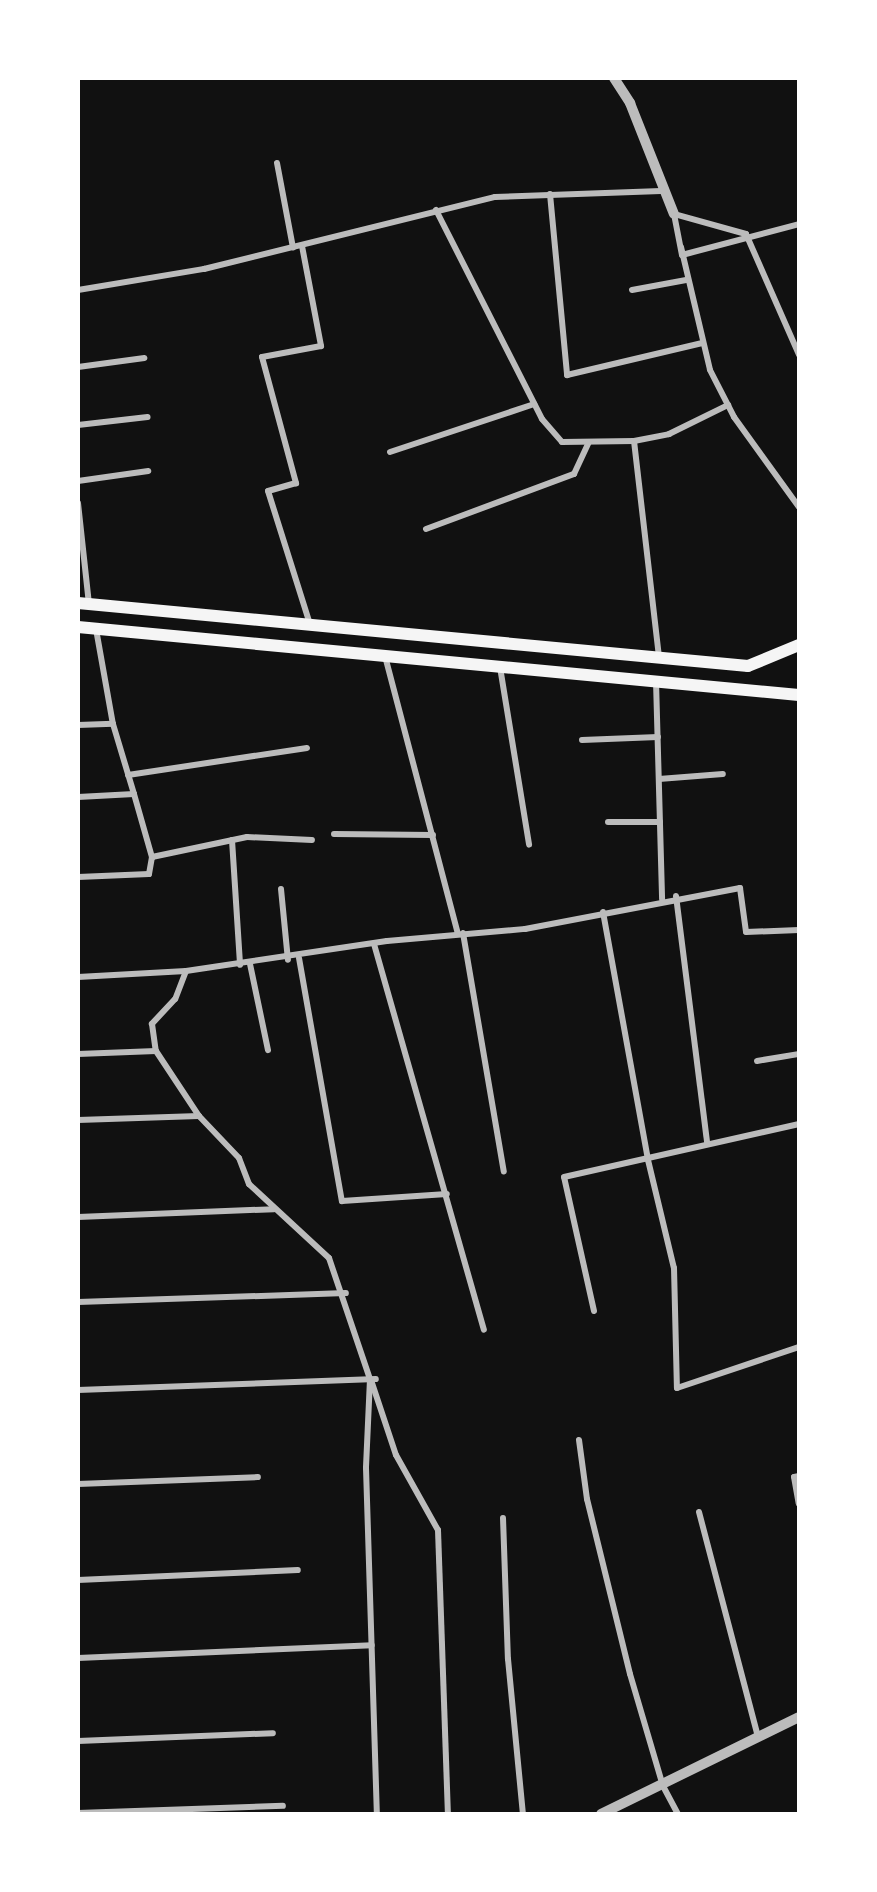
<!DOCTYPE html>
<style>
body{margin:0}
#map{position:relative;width:877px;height:1892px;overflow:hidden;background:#111;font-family:"Sofia Sans Condensed",sans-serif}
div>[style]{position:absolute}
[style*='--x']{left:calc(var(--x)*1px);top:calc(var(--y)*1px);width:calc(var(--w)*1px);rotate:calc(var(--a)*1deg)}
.minor>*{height:6px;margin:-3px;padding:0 3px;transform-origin:3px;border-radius:3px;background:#bcbcbc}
.tertiary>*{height:10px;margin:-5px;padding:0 5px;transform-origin:5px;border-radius:5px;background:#bcbcbc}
.secondary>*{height:12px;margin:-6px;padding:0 6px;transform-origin:6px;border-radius:6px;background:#f5f5f5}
span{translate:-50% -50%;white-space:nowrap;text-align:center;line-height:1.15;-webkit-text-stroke:4.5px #fff;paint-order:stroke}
.frame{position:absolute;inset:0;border:80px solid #fff;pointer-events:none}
</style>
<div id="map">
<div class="minor">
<div style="--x:277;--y:163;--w:86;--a:79.3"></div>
<div style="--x:550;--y:194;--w:182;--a:84.6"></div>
<div style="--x:567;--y:375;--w:139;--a:-13.3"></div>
<div style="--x:436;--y:210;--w:234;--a:63.1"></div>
<div style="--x:542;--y:419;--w:30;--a:49"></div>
<div style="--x:562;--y:442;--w:72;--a:-0.8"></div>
<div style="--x:746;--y:234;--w:75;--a:-164.5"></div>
<div style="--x:674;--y:214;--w:42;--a:79"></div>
<div style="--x:682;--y:255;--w:121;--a:-14.8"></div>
<div style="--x:746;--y:234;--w:132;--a:66.3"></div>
<div style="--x:302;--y:246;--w:102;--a:79.2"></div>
<div style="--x:321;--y:346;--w:60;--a:169.4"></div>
<div style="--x:262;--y:357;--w:131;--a:74.9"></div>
<div style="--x:296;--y:483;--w:29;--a:164"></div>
<div style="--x:268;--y:491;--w:139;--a:72.5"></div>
<div style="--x:681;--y:247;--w:126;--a:76.7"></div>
<div style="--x:710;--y:370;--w:53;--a:62.9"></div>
<div style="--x:734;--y:417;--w:111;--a:54.2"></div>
<div style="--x:78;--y:290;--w:128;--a:-9.5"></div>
<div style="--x:204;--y:269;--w:300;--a:-13.9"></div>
<div style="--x:495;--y:197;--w:166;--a:-2.1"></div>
<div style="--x:632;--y:290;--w:55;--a:-10.5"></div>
<div style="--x:78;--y:367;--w:67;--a:-7.8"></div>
<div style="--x:78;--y:425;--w:70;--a:-6.5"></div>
<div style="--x:390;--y:452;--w:152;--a:-18.4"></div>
<div style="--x:78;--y:481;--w:71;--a:-8.1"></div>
<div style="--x:78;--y:503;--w:102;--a:83.8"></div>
<div style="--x:426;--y:529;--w:158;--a:-20.4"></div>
<div style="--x:574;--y:474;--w:35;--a:-65"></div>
<div style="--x:96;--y:629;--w:97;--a:79.9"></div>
<div style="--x:113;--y:724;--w:73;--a:73.3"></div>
<div style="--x:385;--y:656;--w:287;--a:75.3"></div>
<div style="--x:659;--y:657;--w:217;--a:-96.6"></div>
<div style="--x:634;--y:441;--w:36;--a:-11"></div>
<div style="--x:669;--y:434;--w:66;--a:-26.2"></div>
<div style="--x:500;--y:667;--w:180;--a:80.7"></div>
<div style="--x:656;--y:681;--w:218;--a:88.4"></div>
<div style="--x:78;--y:725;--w:35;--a:-2"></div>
<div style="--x:582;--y:740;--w:76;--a:-2.3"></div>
<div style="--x:128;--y:775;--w:181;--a:-8.6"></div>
<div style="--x:659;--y:779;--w:64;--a:-4.5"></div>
<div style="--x:78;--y:797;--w:56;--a:-3.1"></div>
<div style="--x:134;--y:794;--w:66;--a:74.1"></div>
<div style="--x:152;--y:857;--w:97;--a:-11.9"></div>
<div style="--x:247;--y:837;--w:65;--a:2.6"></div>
<div style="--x:608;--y:822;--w:52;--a:0"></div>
<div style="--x:334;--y:834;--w:99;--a:0.6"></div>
<div style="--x:232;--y:840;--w:125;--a:86.3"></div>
<div style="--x:78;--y:877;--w:71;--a:-2.4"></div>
<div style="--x:149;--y:874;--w:17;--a:-80"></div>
<div style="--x:281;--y:889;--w:71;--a:84.4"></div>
<div style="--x:676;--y:896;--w:248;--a:82.8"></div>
<div style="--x:603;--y:912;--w:252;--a:79.7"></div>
<div style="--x:648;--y:1160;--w:111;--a:76.5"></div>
<div style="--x:674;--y:1268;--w:120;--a:88.6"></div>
<div style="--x:677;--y:1388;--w:129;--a:-18.6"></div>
<div style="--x:463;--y:933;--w:242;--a:80.3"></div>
<div style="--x:374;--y:944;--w:401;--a:74.1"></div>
<div style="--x:299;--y:958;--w:247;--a:80"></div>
<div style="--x:342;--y:1201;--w:105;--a:-3.8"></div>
<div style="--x:250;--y:964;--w:88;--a:78.2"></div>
<div style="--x:186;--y:971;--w:30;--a:111"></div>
<div style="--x:175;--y:999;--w:34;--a:133"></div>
<div style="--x:152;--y:1024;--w:27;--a:82"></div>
<div style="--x:156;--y:1051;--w:78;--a:56.5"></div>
<div style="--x:199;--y:1116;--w:58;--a:46.4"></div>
<div style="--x:239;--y:1158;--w:28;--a:69"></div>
<div style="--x:249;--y:1184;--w:109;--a:42.8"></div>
<div style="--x:329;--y:1258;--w:128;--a:71.3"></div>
<div style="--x:370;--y:1379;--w:89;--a:92.6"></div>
<div style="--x:366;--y:1468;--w:346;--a:88.2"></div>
<div style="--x:78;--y:977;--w:108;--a:-3.2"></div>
<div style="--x:186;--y:971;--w:203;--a:-8.5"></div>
<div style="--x:387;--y:941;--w:139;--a:-5"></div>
<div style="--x:525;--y:929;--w:219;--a:-10.8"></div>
<div style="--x:740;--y:888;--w:44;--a:82.2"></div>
<div style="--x:746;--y:932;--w:53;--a:-2.2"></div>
<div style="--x:78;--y:1054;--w:78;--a:-2.2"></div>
<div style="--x:757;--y:1061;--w:43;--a:-9.5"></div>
<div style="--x:78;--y:1120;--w:121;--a:-1.9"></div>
<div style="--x:78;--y:1217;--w:196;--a:-2.3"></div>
<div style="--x:78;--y:1302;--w:268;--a:-1.9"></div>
<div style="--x:594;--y:1311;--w:137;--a:-102.6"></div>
<div style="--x:564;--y:1177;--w:241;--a:-12.7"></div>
<div style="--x:372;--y:1383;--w:76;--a:71.6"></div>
<div style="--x:396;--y:1455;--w:86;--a:60.8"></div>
<div style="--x:438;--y:1530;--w:284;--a:88"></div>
<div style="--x:78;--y:1390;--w:298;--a:-2.1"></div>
<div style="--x:579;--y:1440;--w:60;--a:82.3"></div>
<div style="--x:587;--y:1499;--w:180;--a:76.2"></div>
<div style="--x:630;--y:1674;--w:117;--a:73.6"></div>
<div style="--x:663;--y:1786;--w:32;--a:62"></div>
<div style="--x:799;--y:1476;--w:5;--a:169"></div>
<div style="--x:794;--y:1477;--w:27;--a:80"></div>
<div style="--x:78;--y:1484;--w:180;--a:-2.2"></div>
<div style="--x:699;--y:1512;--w:233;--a:75.3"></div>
<div style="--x:503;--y:1518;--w:141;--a:88"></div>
<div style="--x:508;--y:1659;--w:156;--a:84.5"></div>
<div style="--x:78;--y:1580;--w:220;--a:-2.6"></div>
<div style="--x:78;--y:1658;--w:294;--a:-2.5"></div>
<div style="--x:78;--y:1741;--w:195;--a:-2.3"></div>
<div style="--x:78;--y:1813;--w:205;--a:-2"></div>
</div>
<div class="tertiary">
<div style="--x:614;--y:78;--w:30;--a:57"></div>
<div style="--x:630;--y:103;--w:119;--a:68.4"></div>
<div style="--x:601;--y:1814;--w:220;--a:-26.1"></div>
</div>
<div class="secondary">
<div style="--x:78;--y:603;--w:673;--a:5.37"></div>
<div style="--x:748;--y:666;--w:55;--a:-22.4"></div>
<div style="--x:78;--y:627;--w:724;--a:5.39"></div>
</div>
<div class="frame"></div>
</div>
